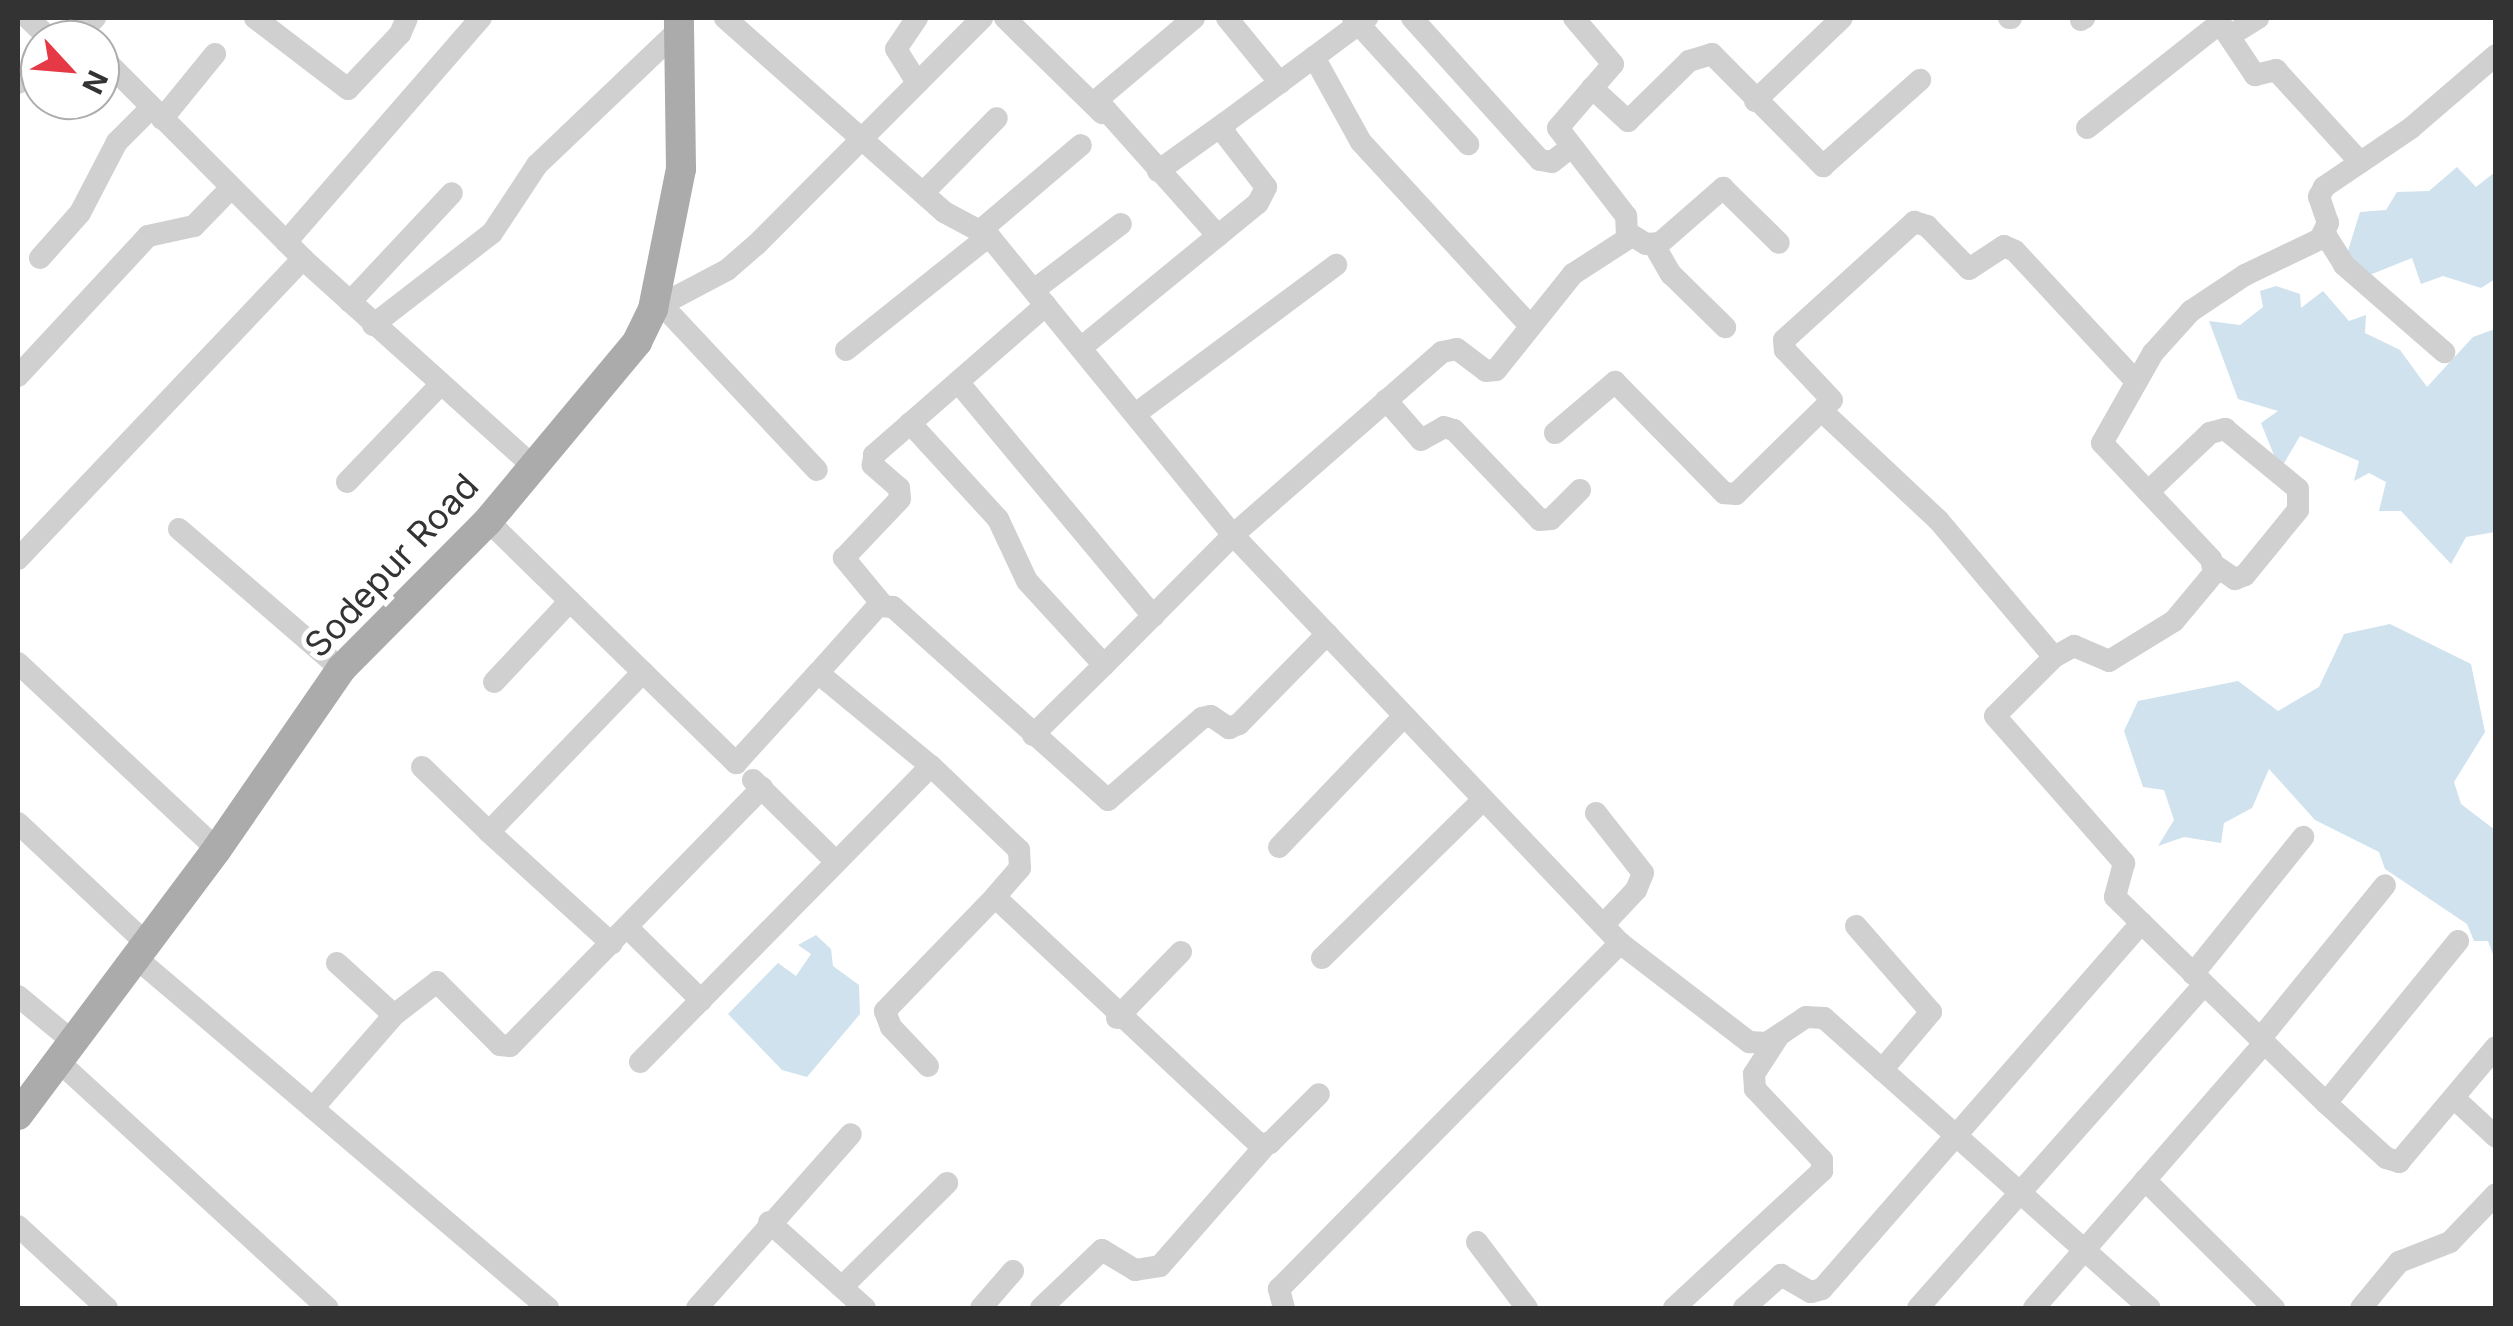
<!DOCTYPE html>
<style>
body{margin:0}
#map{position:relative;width:2513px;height:1326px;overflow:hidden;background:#fff;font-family:Inter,sans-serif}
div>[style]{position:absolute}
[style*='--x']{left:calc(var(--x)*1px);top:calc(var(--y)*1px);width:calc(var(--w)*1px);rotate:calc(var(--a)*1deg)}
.water>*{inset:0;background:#cfe2ee}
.minor>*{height:22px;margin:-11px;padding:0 11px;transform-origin:11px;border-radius:11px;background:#d0d0d0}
.major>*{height:30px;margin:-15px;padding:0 15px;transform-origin:15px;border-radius:15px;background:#ababab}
span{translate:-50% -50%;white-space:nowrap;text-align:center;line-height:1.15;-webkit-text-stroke:10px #fff;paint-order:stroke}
.street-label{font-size:35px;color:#333}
.frame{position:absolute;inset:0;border:20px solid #333;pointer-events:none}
.north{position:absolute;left:20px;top:20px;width:100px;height:100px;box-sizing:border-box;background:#fff;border:2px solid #adadad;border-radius:50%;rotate:116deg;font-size:28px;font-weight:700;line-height:40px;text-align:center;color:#333}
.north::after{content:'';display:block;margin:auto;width:35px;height:45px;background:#e63946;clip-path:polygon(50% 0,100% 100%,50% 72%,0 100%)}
</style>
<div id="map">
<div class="water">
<div style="clip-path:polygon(2457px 167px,2476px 187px,2495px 172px,2495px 279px,2481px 288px,2443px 276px,2421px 284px,2412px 258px,2367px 276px,2347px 254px,2360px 212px,2386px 210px,2397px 192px,2429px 191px)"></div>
<div style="clip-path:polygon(2276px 286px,2300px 294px,2301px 308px,2323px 291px,2349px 321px,2366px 315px,2365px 333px,2400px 350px,2427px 387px,2473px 337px,2495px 329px,2495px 532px,2466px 537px,2451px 564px,2401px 511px,2379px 511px,2386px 482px,2369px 473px,2354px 481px,2359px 461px,2300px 436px,2280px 470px,2261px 423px,2278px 411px,2238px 399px,2209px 321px,2240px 325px,2263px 307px,2260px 291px)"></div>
<div style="clip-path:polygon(2390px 624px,2471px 664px,2485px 732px,2454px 782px,2461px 804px,2495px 830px,2495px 960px,2488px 941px,2474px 941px,2467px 924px,2385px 869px,2379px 852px,2315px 820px,2269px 769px,2252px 808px,2224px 823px,2221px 843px,2184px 837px,2158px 846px,2174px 820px,2164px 790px,2143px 787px,2124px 731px,2138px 701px,2238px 681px,2278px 711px,2319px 687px,2344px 634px)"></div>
<div style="clip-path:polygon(816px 935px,831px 949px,833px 966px,859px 985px,860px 1014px,807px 1077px,782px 1070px,728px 1014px,778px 963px,796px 976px,811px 954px,798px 945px)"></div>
</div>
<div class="minor">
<div style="--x:28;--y:18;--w:32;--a:44"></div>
<div style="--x:255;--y:18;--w:117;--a:37.4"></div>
<div style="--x:348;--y:89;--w:76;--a:-46.6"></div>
<div style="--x:400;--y:34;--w:17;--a:-66"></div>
<div style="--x:725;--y:18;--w:293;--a:41.5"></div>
<div style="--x:944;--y:212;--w:51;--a:28.1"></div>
<div style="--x:989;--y:236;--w:386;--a:50.8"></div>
<div style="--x:1233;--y:535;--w:562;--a:46.51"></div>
<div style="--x:1620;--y:943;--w:163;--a:37.5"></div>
<div style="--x:1749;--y:1042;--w:18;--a:3"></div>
<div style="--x:1767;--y:1043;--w:47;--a:-33.7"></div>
<div style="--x:1806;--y:1017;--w:18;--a:3"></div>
<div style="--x:1824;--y:1018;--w:436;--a:41.7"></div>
<div style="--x:917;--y:18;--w:37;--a:124"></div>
<div style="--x:896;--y:49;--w:40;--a:58"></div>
<div style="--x:1005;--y:18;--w:136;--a:44.4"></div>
<div style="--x:1194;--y:18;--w:127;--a:139.8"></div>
<div style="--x:1097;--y:100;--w:182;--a:48.3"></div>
<div style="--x:1227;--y:18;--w:84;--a:50.8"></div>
<div style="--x:1353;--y:18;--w:171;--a:47.6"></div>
<div style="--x:1412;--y:18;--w:191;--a:48"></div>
<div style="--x:1540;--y:160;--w:12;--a:9"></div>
<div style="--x:1552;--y:162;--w:23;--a:-38"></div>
<div style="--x:2009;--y:18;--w:2;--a:0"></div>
<div style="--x:2081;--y:20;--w:4;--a:-34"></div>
<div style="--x:2231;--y:35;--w:32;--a:-32"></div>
<div style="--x:72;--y:40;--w:32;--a:-44"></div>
<div style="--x:100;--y:55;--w:288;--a:45.1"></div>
<div style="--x:303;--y:259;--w:308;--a:42"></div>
<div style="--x:1314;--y:57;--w:97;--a:61.1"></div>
<div style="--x:1361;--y:142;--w:248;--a:47.4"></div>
<div style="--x:18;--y:83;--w:27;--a:-36"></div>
<div style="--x:1592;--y:88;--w:49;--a:42.5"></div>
<div style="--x:1628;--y:121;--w:86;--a:-44.5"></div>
<div style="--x:1689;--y:61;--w:24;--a:-17"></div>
<div style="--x:1712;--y:54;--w:158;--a:45.3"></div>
<div style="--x:1823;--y:166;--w:130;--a:-41.6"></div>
<div style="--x:1755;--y:101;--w:120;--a:-43.7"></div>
<div style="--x:162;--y:119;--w:84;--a:-50.8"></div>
<div style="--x:2087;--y:128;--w:169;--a:-38.3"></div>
<div style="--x:2220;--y:23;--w:63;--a:56.1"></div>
<div style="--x:2255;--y:75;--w:22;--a:-13"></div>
<div style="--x:2276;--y:70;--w:125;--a:47.6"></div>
<div style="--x:1158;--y:171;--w:82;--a:-35.6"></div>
<div style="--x:923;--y:193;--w:105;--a:-45.4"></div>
<div style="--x:981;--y:230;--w:131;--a:-40.4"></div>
<div style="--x:1630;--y:234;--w:19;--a:32"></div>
<div style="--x:1646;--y:244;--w:14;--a:-4"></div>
<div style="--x:1660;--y:243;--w:84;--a:-41.1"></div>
<div style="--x:1723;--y:188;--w:78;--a:44.5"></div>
<div style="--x:2325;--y:234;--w:36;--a:58"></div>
<div style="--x:2344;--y:265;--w:133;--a:41"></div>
<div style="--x:286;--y:242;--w:297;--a:-49"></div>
<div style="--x:1654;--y:245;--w:34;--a:60"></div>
<div style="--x:1671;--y:274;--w:76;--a:44.5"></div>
<div style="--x:40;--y:258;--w:60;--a:-48.4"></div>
<div style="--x:80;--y:213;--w:80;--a:-62.5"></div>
<div style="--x:117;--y:142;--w:48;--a:-45"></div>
<div style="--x:1034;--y:290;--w:109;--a:-37.2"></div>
<div style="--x:350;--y:302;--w:149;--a:-46.9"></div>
<div style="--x:660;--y:303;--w:229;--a:46.8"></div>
<div style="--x:653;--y:309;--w:84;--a:-27.8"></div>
<div style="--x:727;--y:270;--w:40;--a:-41"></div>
<div style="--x:757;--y:244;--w:319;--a:-45.1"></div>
<div style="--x:373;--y:325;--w:150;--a:-37.7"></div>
<div style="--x:492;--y:233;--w:82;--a:-56.5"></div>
<div style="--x:537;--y:165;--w:196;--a:-43.6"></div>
<div style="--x:1082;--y:347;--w:227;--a:-39.3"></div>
<div style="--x:1258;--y:203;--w:18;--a:-63"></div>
<div style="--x:1266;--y:187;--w:67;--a:-127.7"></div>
<div style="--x:1225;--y:134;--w:11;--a:-90"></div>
<div style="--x:1225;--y:123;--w:177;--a:-36.5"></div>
<div style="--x:846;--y:350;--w:183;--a:-38.6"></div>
<div style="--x:18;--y:376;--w:191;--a:-47.1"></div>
<div style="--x:148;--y:236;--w:47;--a:-12.3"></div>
<div style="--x:194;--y:226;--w:53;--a:-45.8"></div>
<div style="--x:958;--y:382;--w:305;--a:50.2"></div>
<div style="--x:1386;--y:400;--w:53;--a:48.8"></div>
<div style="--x:1421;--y:440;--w:26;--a:-29"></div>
<div style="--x:1444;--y:427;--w:10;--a:17"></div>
<div style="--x:1454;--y:430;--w:124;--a:46.3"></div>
<div style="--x:1540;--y:520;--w:11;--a:-5"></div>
<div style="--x:1551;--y:519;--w:41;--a:-45"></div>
<div style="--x:1138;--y:412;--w:247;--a:-36.6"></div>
<div style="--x:1823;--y:412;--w:159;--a:43.2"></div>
<div style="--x:1939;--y:521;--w:178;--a:49.8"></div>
<div style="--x:2054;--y:657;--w:83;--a:135"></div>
<div style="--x:1995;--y:716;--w:196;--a:48.7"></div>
<div style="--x:2124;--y:863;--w:35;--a:105"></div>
<div style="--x:2115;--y:897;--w:295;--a:44.3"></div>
<div style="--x:2326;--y:1103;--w:81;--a:42.5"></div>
<div style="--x:2386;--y:1158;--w:14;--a:17"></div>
<div style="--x:2399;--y:1162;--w:150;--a:-49.9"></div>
<div style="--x:910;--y:423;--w:130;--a:47.5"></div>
<div style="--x:998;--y:519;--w:68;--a:64.9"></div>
<div style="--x:1027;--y:581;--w:114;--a:47.5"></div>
<div style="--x:1104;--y:665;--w:183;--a:-45.2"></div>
<div style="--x:1233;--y:535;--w:278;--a:-41.2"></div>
<div style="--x:1442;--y:352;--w:15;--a:-11"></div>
<div style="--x:1457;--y:349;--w:36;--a:37"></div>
<div style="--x:1486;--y:371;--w:10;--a:-6"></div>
<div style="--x:1496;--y:370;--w:123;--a:-51.3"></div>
<div style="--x:1573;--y:274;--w:64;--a:-32.9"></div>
<div style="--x:1627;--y:239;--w:23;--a:-92"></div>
<div style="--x:1626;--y:216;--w:111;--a:-127.7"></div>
<div style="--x:1558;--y:128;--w:84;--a:-49.3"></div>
<div style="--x:1613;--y:64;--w:60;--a:-130.3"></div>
<div style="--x:1555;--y:433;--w:79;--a:-40.4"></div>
<div style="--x:1615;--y:382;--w:156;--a:45.5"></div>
<div style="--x:1724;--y:493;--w:12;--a:5"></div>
<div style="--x:1736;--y:494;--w:134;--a:-44.4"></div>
<div style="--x:1832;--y:400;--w:69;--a:-133.2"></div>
<div style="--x:1785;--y:350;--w:10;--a:-96"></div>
<div style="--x:1784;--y:340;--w:176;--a:-42.2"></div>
<div style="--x:1914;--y:222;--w:14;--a:17"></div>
<div style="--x:1927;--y:226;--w:60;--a:45.7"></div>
<div style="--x:1969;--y:269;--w:42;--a:-33.3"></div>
<div style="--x:2004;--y:246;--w:12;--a:24"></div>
<div style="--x:2015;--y:251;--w:178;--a:47.1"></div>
<div style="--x:347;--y:482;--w:133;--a:-46.2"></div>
<div style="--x:2148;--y:492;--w:86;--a:-43.6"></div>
<div style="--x:2210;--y:433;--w:16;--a:-15"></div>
<div style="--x:2225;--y:429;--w:94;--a:39.4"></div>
<div style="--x:2298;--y:489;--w:21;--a:90"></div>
<div style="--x:2298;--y:510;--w:84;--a:129.2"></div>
<div style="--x:2245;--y:575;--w:11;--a:158"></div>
<div style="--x:2235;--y:579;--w:25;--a:-146"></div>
<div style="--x:488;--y:521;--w:347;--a:44.3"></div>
<div style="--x:736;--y:763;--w:122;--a:-47.7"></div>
<div style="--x:818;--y:673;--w:146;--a:39.5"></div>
<div style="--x:931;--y:766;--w:122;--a:43.7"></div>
<div style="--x:1019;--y:850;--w:18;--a:87"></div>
<div style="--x:1020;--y:868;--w:38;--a:131"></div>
<div style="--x:995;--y:897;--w:362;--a:43.1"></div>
<div style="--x:1259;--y:1144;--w:11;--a:-5"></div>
<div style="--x:1270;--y:1143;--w:69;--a:-45"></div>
<div style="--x:179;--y:529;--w:214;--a:40.8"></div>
<div style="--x:18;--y:559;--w:414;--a:-46.5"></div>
<div style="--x:882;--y:604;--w:60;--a:-129.6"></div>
<div style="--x:844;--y:558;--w:81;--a:-46.5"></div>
<div style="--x:900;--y:499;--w:11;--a:-95"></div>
<div style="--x:899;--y:488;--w:35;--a:-139"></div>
<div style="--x:873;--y:465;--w:10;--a:-84"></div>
<div style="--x:874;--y:455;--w:228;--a:-41.1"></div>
<div style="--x:2054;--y:657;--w:23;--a:-29"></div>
<div style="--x:2074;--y:646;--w:38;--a:23"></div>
<div style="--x:2109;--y:661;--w:76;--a:-31.6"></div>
<div style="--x:2174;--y:621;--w:62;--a:-50.2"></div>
<div style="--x:2214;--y:573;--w:14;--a:-102"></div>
<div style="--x:2211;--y:559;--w:159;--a:-133.2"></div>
<div style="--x:2102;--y:443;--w:103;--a:-60.5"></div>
<div style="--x:2153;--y:353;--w:57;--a:-47.9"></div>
<div style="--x:2191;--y:311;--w:65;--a:-33.7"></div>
<div style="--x:2245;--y:275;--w:83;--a:-25.6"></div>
<div style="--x:2320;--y:239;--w:18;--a:-63"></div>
<div style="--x:2328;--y:223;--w:28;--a:-109"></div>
<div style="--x:2319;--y:197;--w:11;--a:-63"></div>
<div style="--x:2324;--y:187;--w:105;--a:-34.1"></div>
<div style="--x:2411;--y:128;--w:112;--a:-40.7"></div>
<div style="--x:18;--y:663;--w:272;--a:43.1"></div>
<div style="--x:818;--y:673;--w:90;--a:-48.2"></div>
<div style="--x:878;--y:606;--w:15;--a:4"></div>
<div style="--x:893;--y:607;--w:289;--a:41.9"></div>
<div style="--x:1108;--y:800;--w:125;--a:-41.1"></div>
<div style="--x:1202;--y:718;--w:9;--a:-13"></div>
<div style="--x:1211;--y:716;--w:22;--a:34"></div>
<div style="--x:1229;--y:728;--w:11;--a:-22"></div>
<div style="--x:1239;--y:724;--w:126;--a:-45.6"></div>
<div style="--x:494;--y:682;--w:111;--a:-46.8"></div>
<div style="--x:1033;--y:735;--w:100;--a:-44.6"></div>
<div style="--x:422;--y:767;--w:93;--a:44.1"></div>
<div style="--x:489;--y:832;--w:222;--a:-46.1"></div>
<div style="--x:753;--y:780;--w:115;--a:44.6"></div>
<div style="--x:1596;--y:813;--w:76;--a:51.9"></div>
<div style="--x:1643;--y:873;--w:18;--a:112"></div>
<div style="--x:1636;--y:890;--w:48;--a:133.3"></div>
<div style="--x:18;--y:823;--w:175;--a:43.2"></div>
<div style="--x:489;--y:832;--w:166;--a:42.3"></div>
<div style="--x:1279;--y:847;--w:181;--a:-46.3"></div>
<div style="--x:1856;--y:926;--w:114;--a:48.9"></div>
<div style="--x:1931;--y:1012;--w:76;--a:130.2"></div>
<div style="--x:628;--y:928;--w:103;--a:44.6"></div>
<div style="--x:135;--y:957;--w:542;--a:40.36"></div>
<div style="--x:1322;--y:958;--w:226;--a:-44.5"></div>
<div style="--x:337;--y:963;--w:77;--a:42.4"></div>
<div style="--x:394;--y:1015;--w:54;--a:-37.5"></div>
<div style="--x:437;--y:982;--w:89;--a:45"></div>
<div style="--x:500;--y:1045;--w:10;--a:6"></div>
<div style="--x:510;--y:1046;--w:361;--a:-45.7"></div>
<div style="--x:2193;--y:974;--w:176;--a:-51.2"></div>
<div style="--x:18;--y:996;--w:69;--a:39.7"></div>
<div style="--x:1117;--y:1018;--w:92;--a:-45.9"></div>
<div style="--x:2260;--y:1039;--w:198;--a:-50.9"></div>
<div style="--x:57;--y:1060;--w:367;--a:42.5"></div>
<div style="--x:640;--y:1062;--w:415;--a:-45.5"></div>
<div style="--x:928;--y:1066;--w:54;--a:-133.5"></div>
<div style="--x:891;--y:1027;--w:17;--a:-111"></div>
<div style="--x:885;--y:1011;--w:158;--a:-46"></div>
<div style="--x:2455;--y:1099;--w:56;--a:42.8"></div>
<div style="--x:2326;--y:1103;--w:209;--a:-50.8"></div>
<div style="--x:313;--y:1108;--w:123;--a:-48.9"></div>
<div style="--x:2145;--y:1180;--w:182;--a:44.8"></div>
<div style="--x:769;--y:1222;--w:129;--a:41.9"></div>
<div style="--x:18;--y:1226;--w:121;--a:42.7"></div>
<div style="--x:1477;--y:1242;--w:83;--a:52.9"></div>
<div style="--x:842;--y:1287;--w:148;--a:-44.7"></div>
<div style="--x:697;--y:1308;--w:232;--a:-48.5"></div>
<div style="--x:981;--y:1308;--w:49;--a:-49.1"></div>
<div style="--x:1041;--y:1308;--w:84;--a:-43.6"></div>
<div style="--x:1102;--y:1250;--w:39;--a:31"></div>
<div style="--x:1135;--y:1270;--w:25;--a:-9"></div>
<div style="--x:1160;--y:1266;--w:159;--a:-48.8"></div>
<div style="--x:1284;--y:1308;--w:20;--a:-105"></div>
<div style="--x:1279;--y:1289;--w:486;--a:-45.4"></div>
<div style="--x:1674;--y:1308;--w:202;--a:-42.8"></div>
<div style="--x:1822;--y:1171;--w:11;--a:-90"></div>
<div style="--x:1822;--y:1160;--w:98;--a:-133.3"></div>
<div style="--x:1755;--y:1089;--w:15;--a:-94"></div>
<div style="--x:1754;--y:1074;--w:44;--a:-57"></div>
<div style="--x:1744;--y:1308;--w:50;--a:-41.7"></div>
<div style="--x:1781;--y:1275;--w:34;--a:30"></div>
<div style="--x:1811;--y:1292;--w:11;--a:-15"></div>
<div style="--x:1822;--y:1289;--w:486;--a:-48.9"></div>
<div style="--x:1918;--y:1308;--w:431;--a:-48.5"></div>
<div style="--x:2034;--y:1308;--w:351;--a:-49"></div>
<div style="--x:2361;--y:1308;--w:60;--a:-50.4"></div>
<div style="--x:2399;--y:1262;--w:55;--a:-21.4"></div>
<div style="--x:2450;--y:1242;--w:66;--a:-46.2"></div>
</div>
<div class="major">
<div style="--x:18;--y:1115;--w:332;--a:-53.2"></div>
<div style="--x:217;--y:849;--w:219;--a:-55.4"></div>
<div style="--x:341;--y:669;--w:209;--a:-45.2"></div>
<div style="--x:488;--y:521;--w:233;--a:-50.2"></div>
<div style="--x:637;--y:342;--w:37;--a:-64"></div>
<div style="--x:653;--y:309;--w:143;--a:-78.7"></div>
<div style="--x:681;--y:169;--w:151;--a:-90.8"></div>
</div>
<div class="street-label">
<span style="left:391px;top:565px;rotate:-47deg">Sodepur Road</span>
</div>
<div class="frame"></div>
<div class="north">N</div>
</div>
